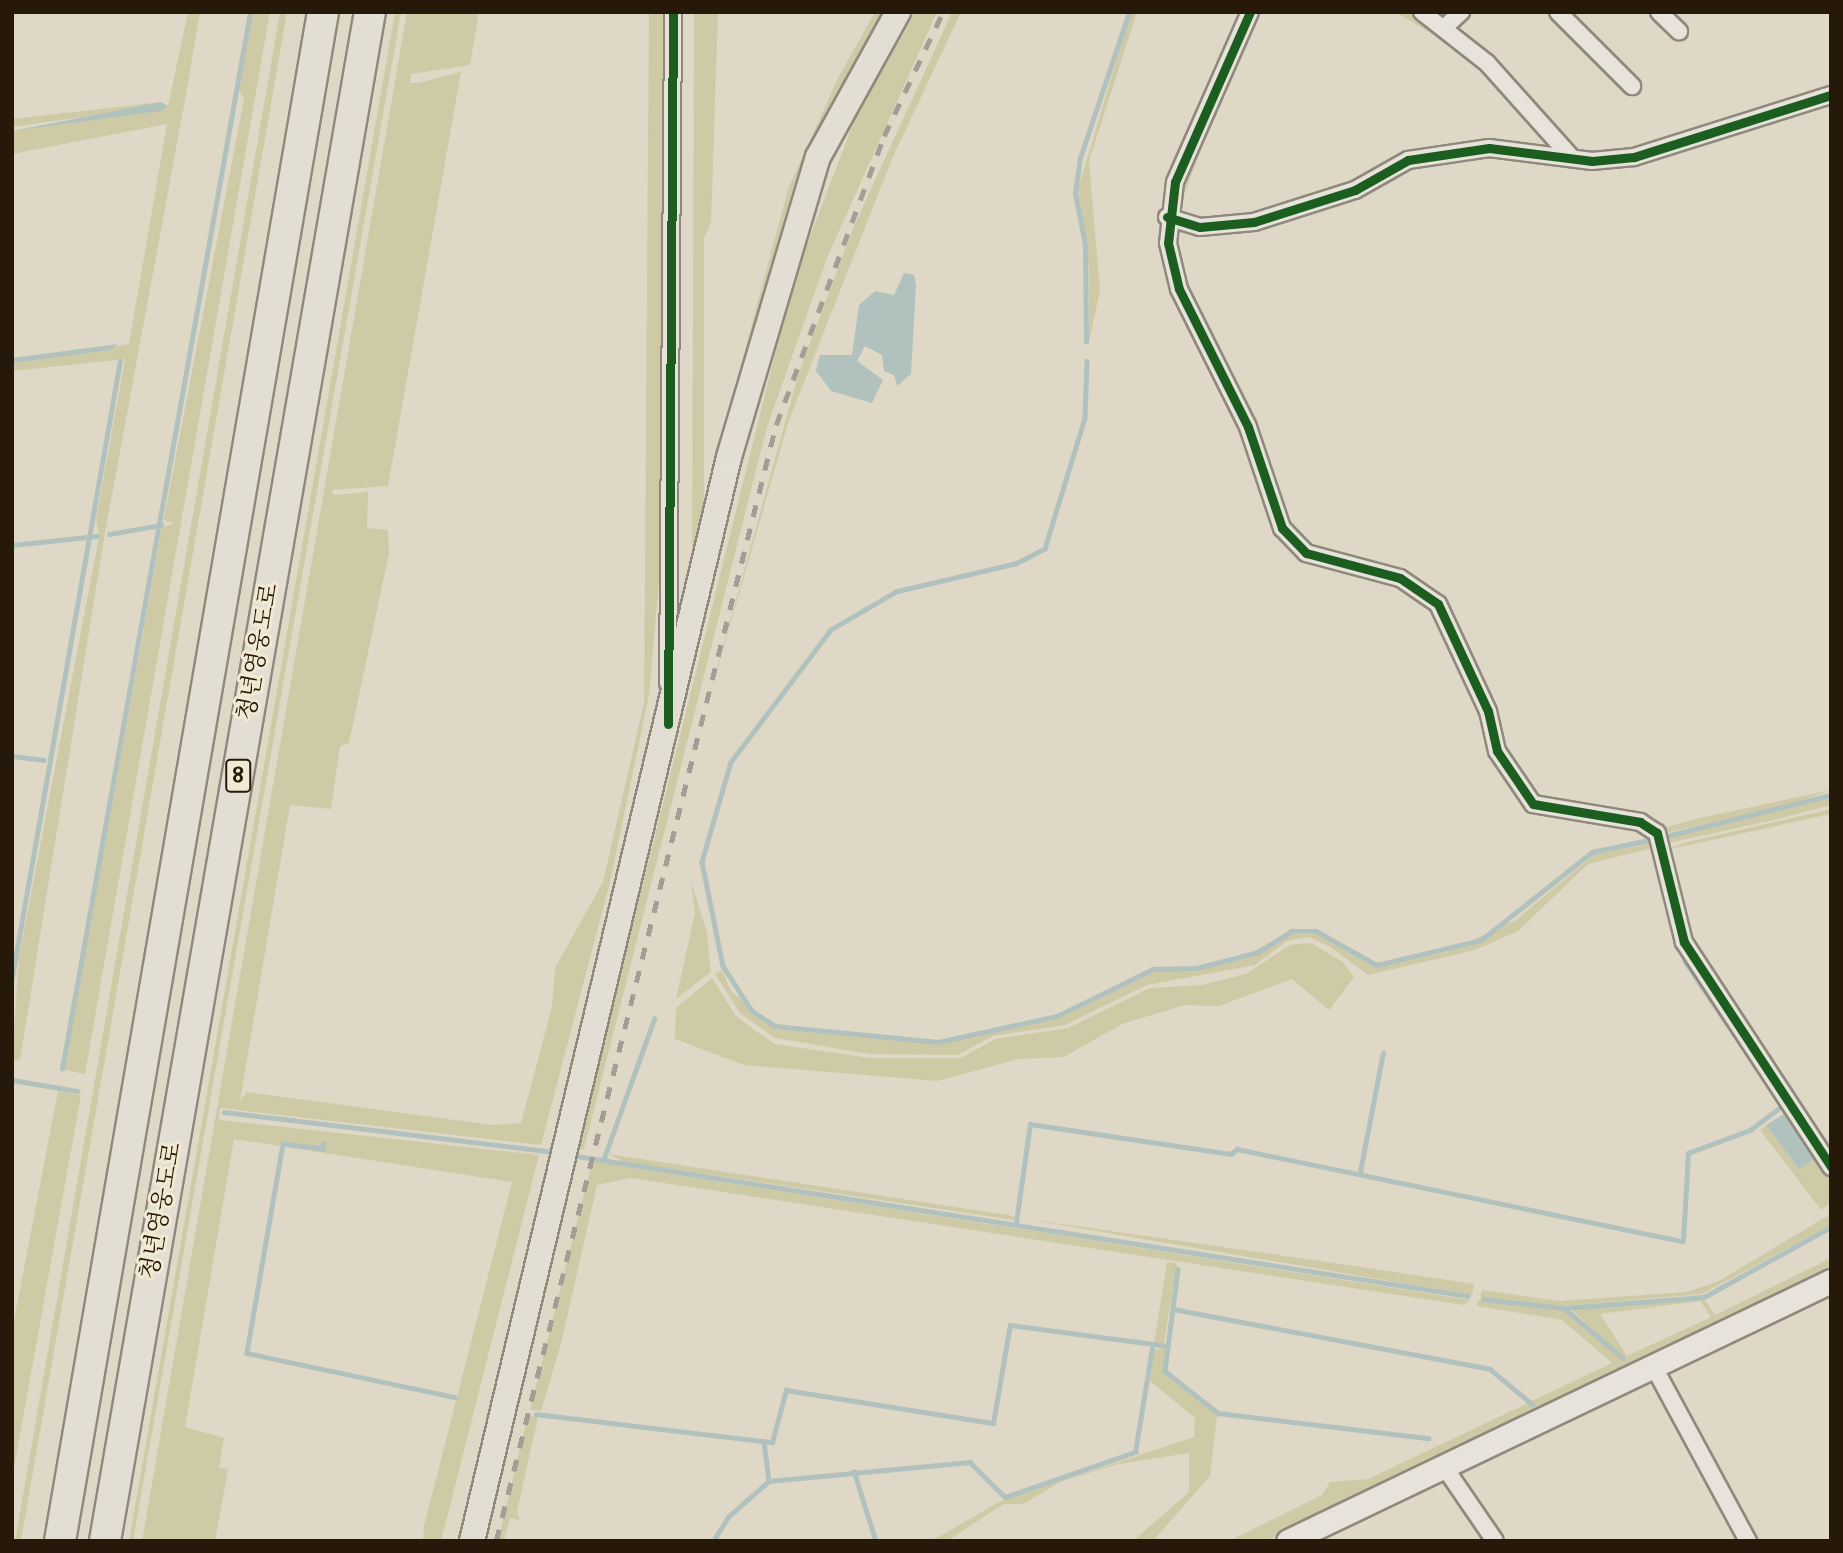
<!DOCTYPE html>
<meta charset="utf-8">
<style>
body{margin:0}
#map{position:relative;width:1843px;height:1553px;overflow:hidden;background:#e0d8c6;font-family:"IM FELL DW Pica","Noto Serif KR",serif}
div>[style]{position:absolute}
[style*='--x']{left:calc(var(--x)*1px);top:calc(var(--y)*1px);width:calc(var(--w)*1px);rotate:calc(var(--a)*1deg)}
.green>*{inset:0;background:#cecaa6}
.water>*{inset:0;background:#b1c2be}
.stream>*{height:4.5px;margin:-2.25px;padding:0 2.25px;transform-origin:2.25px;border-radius:2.25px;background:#b1c2be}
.roads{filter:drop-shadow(2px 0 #8f897d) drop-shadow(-2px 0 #8f897d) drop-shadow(0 2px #8f897d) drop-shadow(0 -2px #8f897d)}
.street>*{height:16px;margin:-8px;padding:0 8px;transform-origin:8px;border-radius:8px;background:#e7e3da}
.secondary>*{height:23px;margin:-11.5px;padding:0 11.5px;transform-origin:11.5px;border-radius:11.5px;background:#e7e3da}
.primary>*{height:24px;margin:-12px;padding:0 12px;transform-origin:12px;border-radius:12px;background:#e3ded3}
.highway>*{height:30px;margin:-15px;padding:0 15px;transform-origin:15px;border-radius:15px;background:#e3ded3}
.rail>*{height:4.5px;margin-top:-2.25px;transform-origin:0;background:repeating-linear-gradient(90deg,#a29d95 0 12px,transparent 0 24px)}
.cycleway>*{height:9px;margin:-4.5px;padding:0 4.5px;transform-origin:4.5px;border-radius:4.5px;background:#1b5e20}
span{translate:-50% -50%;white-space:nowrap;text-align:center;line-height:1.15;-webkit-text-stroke:6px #f2e9d3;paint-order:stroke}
.shield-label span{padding:2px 5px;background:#f2e9d3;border:2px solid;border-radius:5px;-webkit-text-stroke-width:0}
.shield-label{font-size:23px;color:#271909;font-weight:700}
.street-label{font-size:24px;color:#271909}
.frame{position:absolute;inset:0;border:14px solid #271909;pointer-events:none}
</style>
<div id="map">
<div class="green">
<div style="clip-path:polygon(188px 12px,200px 12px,185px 100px,105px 533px,20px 1060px,12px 1061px,19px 957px,99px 537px,96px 519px,125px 359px,12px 371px,12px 363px,129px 344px,167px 124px,12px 154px,12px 131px,168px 106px)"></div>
<div style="clip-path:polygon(252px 12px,270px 12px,85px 1074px,64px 1070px,162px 528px,174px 523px,164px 520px,165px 513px,244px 99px,239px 91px)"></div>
<div style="clip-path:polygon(280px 12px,287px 12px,113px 1013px,21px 1541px,15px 1541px)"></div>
<div style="clip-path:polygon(395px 12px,401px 12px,354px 280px,133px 1541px,129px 1541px)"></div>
<div style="clip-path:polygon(407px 12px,479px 12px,470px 65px,411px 74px,410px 83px,418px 83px,461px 72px,388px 486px,332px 490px,333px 495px,368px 492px,367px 528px,388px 530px,389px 553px,349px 743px,340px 746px,331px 809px,290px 805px,240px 1101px,247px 1092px,492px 1125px,521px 1123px,552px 1007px,555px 968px,603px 882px,644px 703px,649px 12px,665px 12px,659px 582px,649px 695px,610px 882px,541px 1145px,220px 1108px,219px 1120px,539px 1155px,441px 1541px,423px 1541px,424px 1526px,512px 1182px,234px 1139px,185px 1427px,224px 1438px,219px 1468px,228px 1469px,215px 1541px,142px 1541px)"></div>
<div style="clip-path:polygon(694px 12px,718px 12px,711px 222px,704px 238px,704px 503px,788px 189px,838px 78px,875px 12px,884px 12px,837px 98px,692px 565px)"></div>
<div style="clip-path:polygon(916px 12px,937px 12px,827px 258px,767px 427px,584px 1149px,577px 1149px,793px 282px,856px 116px)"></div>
<div style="clip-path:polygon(952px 12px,961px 12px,892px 159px,788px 423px,700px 730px,799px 372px,854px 226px)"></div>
<div style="clip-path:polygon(1131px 12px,1137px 12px,1089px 161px,1100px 291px,1089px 342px,1089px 266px,1078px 189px)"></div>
<div style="clip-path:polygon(1254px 12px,1261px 12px,1218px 102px,1178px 212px,1177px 184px)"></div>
<div style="clip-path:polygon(1395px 12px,1414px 12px,1497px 77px,1445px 41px)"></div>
<div style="clip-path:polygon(161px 102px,152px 107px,12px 127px,12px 119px)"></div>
<div style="clip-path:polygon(1831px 790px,1792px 804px,1661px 834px,1660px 829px,1695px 819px)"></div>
<div style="clip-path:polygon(1831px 797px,1831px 805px,1782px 818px,1664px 844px,1662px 838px)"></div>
<div style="clip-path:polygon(1831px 809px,1831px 814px,1666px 850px,1683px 843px)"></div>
<div style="clip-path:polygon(1655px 842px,1657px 847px,1588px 864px,1518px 931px,1475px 950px,1368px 975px,1329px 946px,1308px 937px,1287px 941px,1255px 965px,1147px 985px,1065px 1025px,993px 1036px,958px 1055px,869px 1054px,775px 1038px,740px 1013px,715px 974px,722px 970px,731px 991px,775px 1029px,937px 1044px,1059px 1017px,1153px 972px,1232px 961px,1293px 933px,1315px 933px,1375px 967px,1447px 952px,1516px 920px,1595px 854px)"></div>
<div style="clip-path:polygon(691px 881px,707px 933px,711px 972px,676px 999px,695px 913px)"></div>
<div style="clip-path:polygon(1311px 943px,1343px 962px,1354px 977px,1329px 1010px,1292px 979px,1219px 1006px,1185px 1005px,1122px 1024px,1064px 1057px,1019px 1059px,937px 1081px,744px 1065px,675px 1039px,676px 1008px,712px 978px,736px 1016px,774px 1044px,870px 1058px,961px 1058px,995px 1039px,1068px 1028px,1150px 988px,1202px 985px,1246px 974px,1290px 945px)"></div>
<div style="clip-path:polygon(58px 1091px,81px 1095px,12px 1479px,12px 1331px)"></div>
<div style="clip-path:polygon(1785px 1105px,1831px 1179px,1831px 1203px,1821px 1210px,1760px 1130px,1766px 1125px,1799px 1169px,1815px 1159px)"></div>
<div style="clip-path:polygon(608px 1154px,1014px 1216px,1014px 1220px,624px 1162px)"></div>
<div style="clip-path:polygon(593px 1158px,627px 1167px,1470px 1300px,1464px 1305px,631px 1178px,597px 1185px,561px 1344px,541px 1411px,530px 1410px)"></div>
<div style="clip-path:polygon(1831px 1214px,1831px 1225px,1702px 1294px,1563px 1306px,1480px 1297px,1482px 1290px,1560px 1301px,1686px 1292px,1717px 1282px)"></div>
<div style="clip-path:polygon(1020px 1218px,1348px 1265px,1474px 1284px,1472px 1295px)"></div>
<div style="clip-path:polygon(evenodd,1831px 1228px,1705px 1300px,1715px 1315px,1831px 1258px,1831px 1269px,1265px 1541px,1229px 1541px,1322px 1495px,1330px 1482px,1368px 1479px,1612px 1363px,1562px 1320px,1477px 1306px,1478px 1300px,1562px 1310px,1625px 1360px,1572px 1310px,1704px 1298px,1831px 1228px,1700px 1301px,1711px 1317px,1627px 1356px,1600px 1314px,1700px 1301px)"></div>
<div style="clip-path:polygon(1167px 1262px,1177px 1263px,1164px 1343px,1154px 1343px)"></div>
<div style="clip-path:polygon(1165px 1348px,1163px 1372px,1217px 1416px,1210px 1476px,1153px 1541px,1133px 1541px,1189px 1492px,1189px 1453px,1118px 1464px,1060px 1482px,1023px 1504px,1004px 1504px,947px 1541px,931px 1541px,1003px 1500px,1194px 1437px,1195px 1418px,1150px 1381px,1154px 1350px)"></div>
<div style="clip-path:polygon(528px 1415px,538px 1418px,517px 1511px,520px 1520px,510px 1518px,504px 1541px,498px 1541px)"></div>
</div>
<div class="water">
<div style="clip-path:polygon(161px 102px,168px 106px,160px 111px,12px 131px)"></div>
<div style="clip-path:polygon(904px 273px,914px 275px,916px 285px,911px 374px,897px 386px,894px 375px,884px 371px,882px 355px,865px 346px,857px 361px,883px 380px,872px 403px,831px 391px,816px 371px,820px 355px,852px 355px,859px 305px,875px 291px,894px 295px)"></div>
<div style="clip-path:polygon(118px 344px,110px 350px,12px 363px,12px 358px)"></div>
<div style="clip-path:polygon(1786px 1113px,1815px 1159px,1799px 1169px,1766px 1125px)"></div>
</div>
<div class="stream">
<div style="--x:1086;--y:342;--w:97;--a:-90.6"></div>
<div style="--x:1085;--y:245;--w:53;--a:-100.9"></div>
<div style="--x:1075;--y:193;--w:35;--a:-82"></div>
<div style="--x:1080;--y:158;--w:154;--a:-71.4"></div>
<div style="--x:1087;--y:361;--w:57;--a:92"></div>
<div style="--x:1085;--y:418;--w:137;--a:107"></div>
<div style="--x:1045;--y:549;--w:34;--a:153"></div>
<div style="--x:1015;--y:564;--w:122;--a:166.8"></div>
<div style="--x:896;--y:592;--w:75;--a:149.7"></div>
<div style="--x:831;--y:630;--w:166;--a:127.1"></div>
<div style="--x:731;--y:762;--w:104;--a:106.2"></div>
<div style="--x:702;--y:862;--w:106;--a:78.6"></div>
<div style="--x:723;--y:966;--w:54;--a:57.2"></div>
<div style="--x:752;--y:1011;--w:27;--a:33"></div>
<div style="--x:775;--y:1026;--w:164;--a:5.6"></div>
<div style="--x:938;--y:1042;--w:122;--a:-12.3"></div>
<div style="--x:1057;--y:1016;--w:107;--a:-26.1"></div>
<div style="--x:1153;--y:969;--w:44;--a:-1.3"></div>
<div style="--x:1197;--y:968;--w:63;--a:-14.7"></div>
<div style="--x:1258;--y:952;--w:39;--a:-32"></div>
<div style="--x:1291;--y:931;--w:25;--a:0"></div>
<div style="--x:1316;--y:931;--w:70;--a:29.1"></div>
<div style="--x:1377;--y:965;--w:107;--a:-13.5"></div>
<div style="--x:1481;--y:940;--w:142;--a:-38.4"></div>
<div style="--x:1592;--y:852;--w:62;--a:-12"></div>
<div style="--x:109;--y:534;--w:53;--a:-9.8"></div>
<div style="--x:12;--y:545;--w:85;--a:-6"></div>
<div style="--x:12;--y:756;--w:32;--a:7"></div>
<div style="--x:1662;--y:837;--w:174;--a:-14"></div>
<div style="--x:12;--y:977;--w:625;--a:-80.06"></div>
<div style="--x:62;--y:1069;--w:1074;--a:-79.91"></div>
<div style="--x:12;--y:1080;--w:66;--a:9.6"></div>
<div style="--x:224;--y:1112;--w:332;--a:6.9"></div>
<div style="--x:324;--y:1143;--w:6;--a:99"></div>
<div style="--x:323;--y:1149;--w:40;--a:-172.9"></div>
<div style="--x:283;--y:1144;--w:212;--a:99.8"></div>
<div style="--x:247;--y:1353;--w:212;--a:12"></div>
<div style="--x:570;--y:1155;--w:909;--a:8.92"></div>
<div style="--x:604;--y:1158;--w:148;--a:-70.2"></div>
<div style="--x:1360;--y:1172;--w:121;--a:-79.1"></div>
<div style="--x:1016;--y:1222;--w:99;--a:-81.9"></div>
<div style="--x:1030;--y:1124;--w:203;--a:8.5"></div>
<div style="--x:1231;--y:1154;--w:8;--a:-40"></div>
<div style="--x:1237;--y:1149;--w:455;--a:11.7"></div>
<div style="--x:1683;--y:1241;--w:88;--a:-86.7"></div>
<div style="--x:1688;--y:1153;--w:66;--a:-20.4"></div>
<div style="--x:1750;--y:1130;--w:40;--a:-37"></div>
<div style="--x:1782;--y:1106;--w:174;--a:-124"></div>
<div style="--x:1178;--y:1269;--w:103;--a:97.3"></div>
<div style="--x:1165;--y:1371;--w:68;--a:38.4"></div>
<div style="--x:1218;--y:1413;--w:212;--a:6.8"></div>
<div style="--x:1483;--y:1299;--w:81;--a:6.3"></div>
<div style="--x:1564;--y:1308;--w:77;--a:40.3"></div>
<div style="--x:1564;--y:1308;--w:140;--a:-4.5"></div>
<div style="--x:1704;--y:1297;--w:145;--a:-28.9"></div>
<div style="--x:1173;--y:1309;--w:323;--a:10.7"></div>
<div style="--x:1490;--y:1369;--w:55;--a:39.8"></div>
<div style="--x:536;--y:1414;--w:238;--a:6.8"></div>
<div style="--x:772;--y:1442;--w:54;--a:-74.9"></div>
<div style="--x:786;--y:1390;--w:210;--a:9.1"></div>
<div style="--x:993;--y:1423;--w:99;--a:-80.2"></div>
<div style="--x:1010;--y:1325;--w:159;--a:7.6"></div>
<div style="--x:764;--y:1441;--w:40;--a:82.9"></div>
<div style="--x:769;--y:1481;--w:202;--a:-5.4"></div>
<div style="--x:970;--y:1462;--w:49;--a:45"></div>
<div style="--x:1005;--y:1497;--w:138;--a:-19.1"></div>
<div style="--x:1135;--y:1452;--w:105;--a:-80.7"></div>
<div style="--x:854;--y:1471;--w:73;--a:72.6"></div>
<div style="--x:715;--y:1538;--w:25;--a:-58"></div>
<div style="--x:728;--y:1517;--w:55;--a:-41.3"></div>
</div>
<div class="roads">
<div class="street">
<div style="--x:1250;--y:12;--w:186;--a:113.8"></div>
<div style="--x:1175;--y:182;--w:61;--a:96.5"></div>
<div style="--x:1168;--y:243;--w:47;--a:76.6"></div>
<div style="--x:1179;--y:289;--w:154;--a:63.4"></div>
<div style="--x:1248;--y:427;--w:107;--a:71.4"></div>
<div style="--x:1282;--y:528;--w:35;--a:46"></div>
<div style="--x:1306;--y:553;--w:97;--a:14.9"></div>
<div style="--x:1400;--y:578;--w:46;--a:34.4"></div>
<div style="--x:1438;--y:604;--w:118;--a:65"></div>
<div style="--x:1488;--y:711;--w:41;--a:77.3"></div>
<div style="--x:1497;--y:751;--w:64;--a:55.8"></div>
<div style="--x:1533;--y:804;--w:109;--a:9.5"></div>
<div style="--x:1640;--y:822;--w:20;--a:33"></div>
<div style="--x:1657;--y:833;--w:112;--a:76.1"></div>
<div style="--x:1684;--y:942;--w:269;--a:56.8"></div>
<div style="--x:1422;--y:12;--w:83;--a:38.1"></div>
<div style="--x:1487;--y:63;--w:127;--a:48.2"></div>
<div style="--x:1558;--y:12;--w:105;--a:45"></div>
<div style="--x:1659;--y:12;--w:28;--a:44"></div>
<div style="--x:1446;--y:26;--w:21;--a:-43"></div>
<div style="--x:1167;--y:217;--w:34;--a:17"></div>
<div style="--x:1200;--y:227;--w:54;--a:-5.3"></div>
<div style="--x:1254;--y:222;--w:106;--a:-17.6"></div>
<div style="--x:1355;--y:190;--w:61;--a:-29.5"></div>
<div style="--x:1408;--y:160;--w:82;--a:-8.4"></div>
<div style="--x:1489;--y:148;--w:104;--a:7.2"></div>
<div style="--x:1592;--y:161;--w:42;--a:-5.4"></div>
<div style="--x:1634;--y:157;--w:207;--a:-17.5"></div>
<div style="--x:668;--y:683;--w:671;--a:-89.57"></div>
<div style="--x:1655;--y:1369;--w:196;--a:61.6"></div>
<div style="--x:1445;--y:1468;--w:88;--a:55.6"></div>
</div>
<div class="secondary">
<div style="--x:1288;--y:1541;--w:602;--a:-25.59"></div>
</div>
<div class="primary">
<div style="--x:472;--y:1541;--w:1114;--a:-76.66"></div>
<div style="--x:729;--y:457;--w:313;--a:-73.5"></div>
<div style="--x:818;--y:157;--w:166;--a:-61.1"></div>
</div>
<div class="highway">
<div style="--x:60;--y:1541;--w:1551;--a:-80.24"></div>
<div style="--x:105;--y:1541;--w:1552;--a:-80.17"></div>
</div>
</div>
<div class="rail">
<div style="--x:496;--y:1541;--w:1151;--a:-75.92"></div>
<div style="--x:776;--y:425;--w:309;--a:-69.5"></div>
<div style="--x:884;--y:136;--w:137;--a:-64.6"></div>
</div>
<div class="cycleway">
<div style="--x:1250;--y:12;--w:186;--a:113.8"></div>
<div style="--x:1175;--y:182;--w:61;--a:96.5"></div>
<div style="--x:1168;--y:243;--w:47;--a:76.6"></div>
<div style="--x:1179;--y:289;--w:154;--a:63.4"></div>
<div style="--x:1248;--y:427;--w:107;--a:71.4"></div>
<div style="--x:1282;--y:528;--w:35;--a:46"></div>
<div style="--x:1306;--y:553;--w:97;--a:14.9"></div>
<div style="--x:1400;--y:578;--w:46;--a:34.4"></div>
<div style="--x:1438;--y:604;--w:118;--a:65"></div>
<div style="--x:1488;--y:711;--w:41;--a:77.3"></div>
<div style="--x:1497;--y:751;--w:64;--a:55.8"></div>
<div style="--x:1533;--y:804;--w:109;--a:9.5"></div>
<div style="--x:1640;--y:822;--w:20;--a:33"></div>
<div style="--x:1657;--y:833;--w:112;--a:76.1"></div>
<div style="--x:1684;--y:942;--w:269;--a:56.8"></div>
<div style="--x:1167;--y:217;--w:34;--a:17"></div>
<div style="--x:1200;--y:227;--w:54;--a:-5.3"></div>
<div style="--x:1254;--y:222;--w:106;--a:-17.6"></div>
<div style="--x:1355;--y:190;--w:61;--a:-29.5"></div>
<div style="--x:1408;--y:160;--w:82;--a:-8.4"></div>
<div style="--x:1489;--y:148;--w:104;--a:7.2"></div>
<div style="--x:1592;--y:161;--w:42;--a:-5.4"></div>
<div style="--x:1634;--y:157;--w:207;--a:-17.5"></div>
<div style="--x:668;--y:724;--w:712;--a:-89.6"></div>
</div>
<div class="shield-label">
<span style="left:238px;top:776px">8</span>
</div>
<div class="street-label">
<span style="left:259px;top:652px;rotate:-80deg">청년영웅도로</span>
<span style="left:162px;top:1211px;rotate:-80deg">청년영웅도로</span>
</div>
<div class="frame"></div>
</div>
